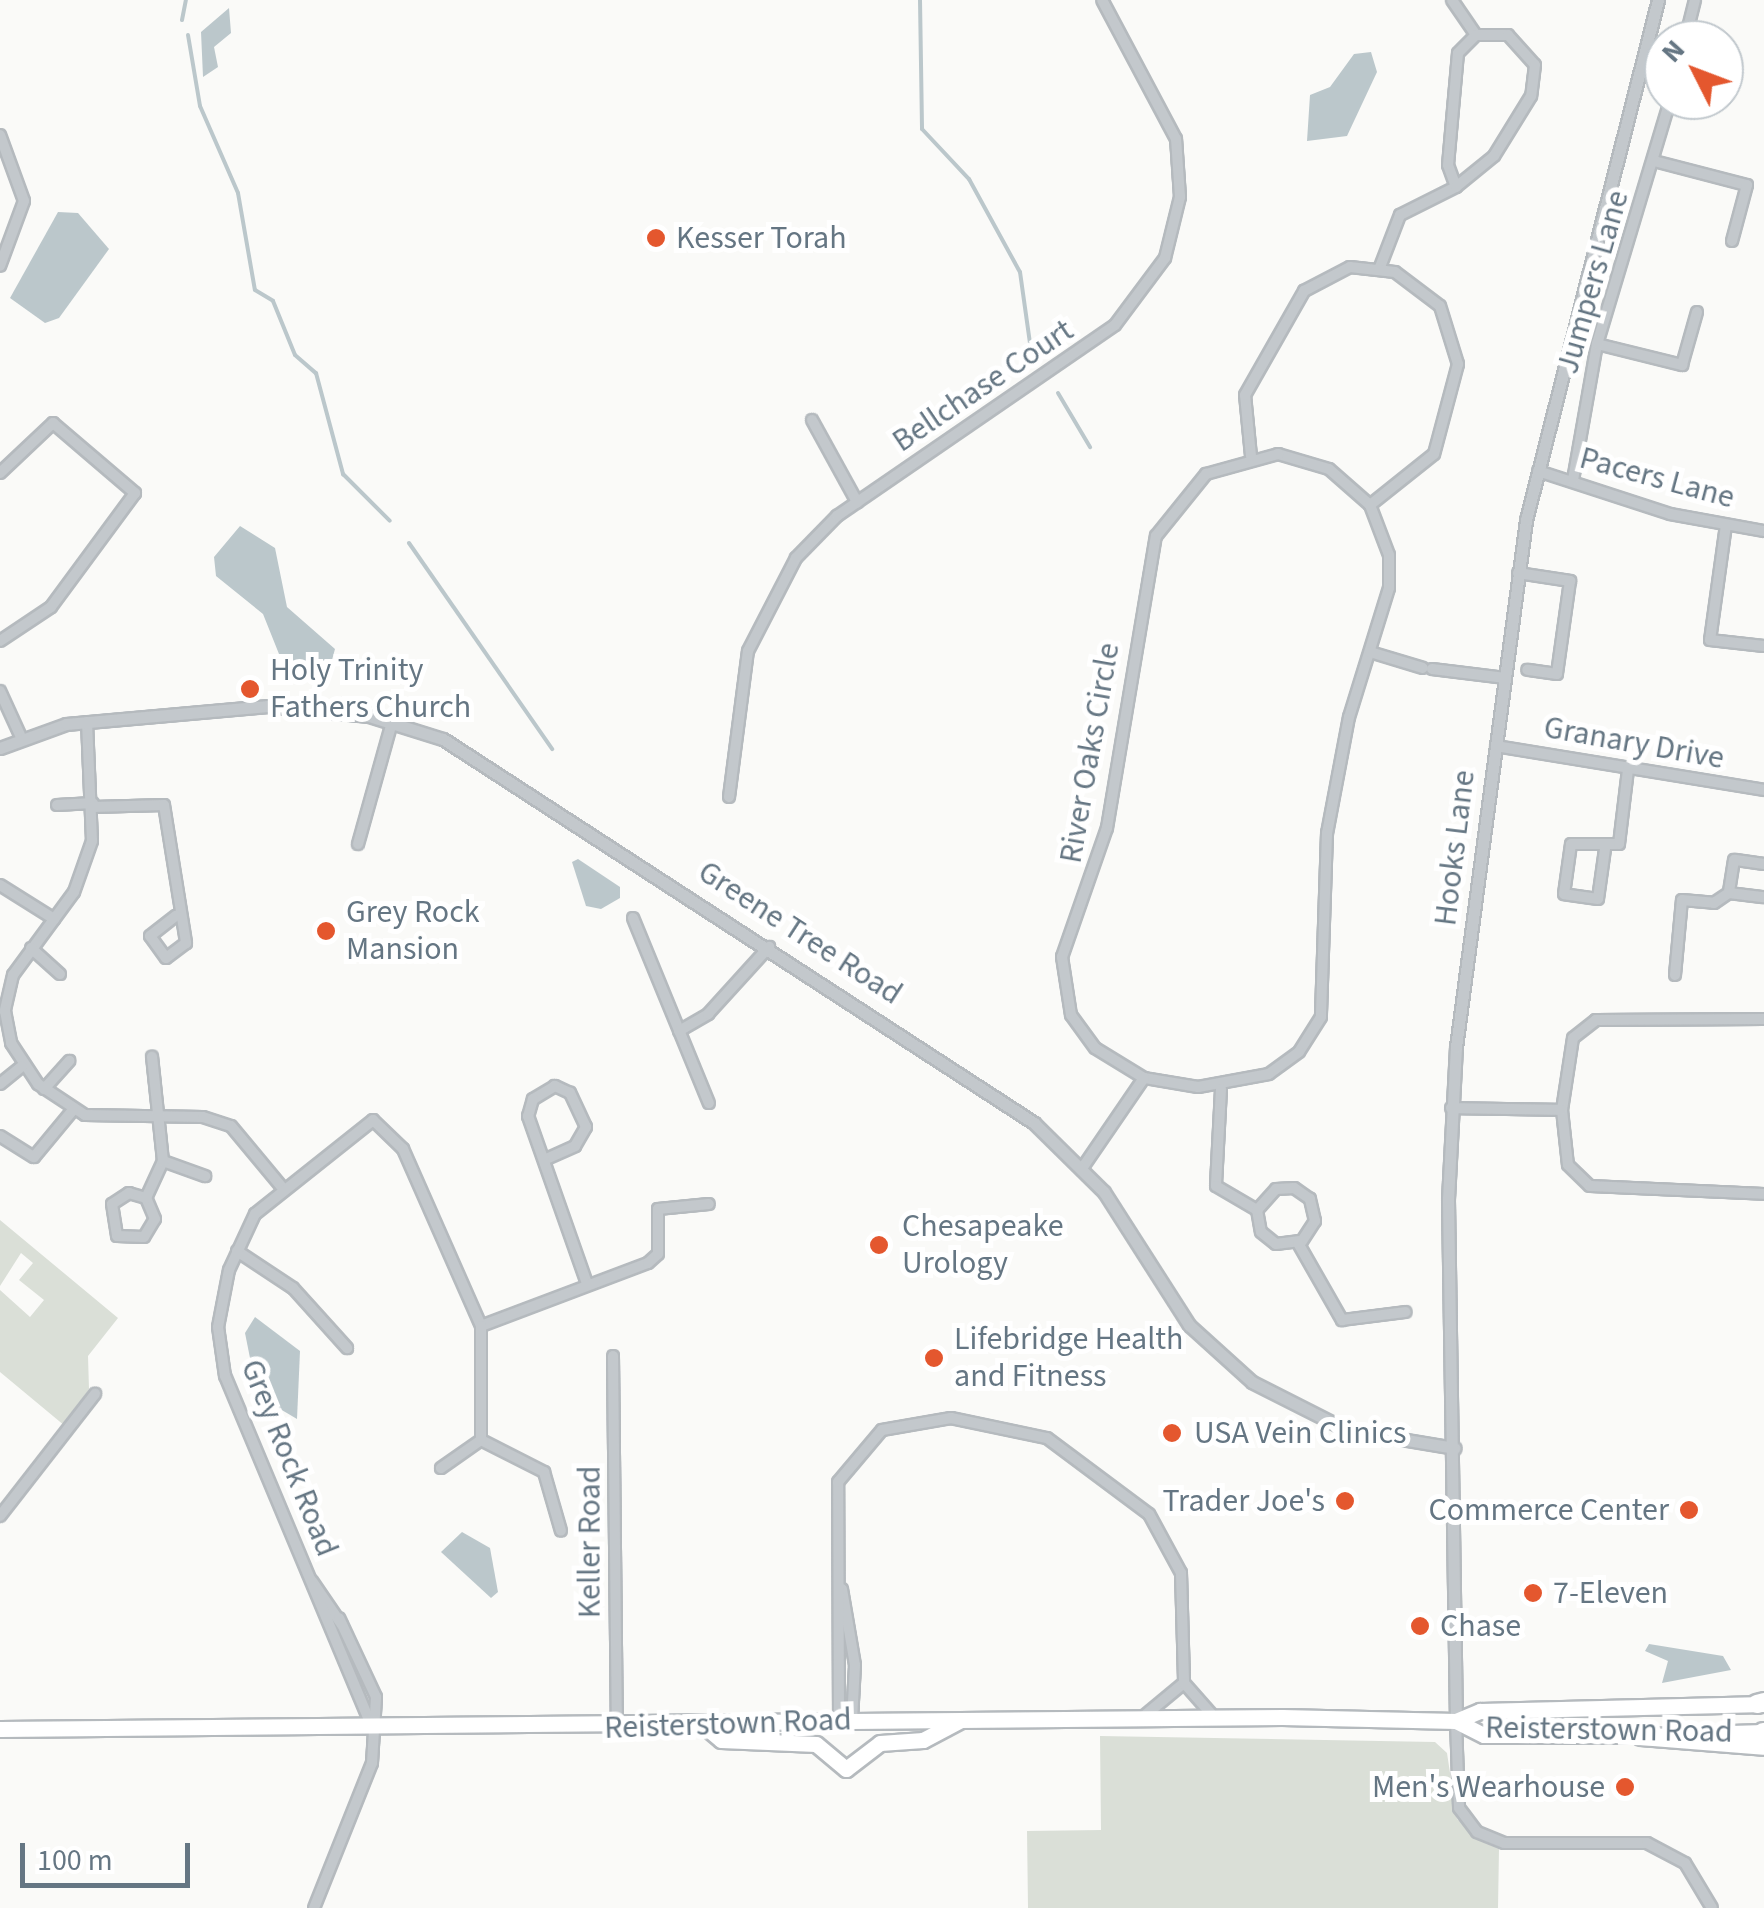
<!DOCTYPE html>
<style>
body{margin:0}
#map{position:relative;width:1764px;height:1908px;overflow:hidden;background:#fafaf8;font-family:"Source Sans 3",sans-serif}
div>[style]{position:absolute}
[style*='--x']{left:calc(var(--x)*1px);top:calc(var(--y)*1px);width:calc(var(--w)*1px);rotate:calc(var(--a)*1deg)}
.green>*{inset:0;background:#dadfd7}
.water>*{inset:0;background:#bbc7cb}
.stream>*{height:4px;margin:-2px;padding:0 2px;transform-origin:2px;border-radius:2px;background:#bbc7cb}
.roads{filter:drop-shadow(2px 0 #b5babe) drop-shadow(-2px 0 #b5babe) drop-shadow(0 2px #b5babe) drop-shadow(0 -2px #b5babe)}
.minor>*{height:10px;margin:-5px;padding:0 5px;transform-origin:5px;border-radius:5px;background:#c3c8cc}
.tertiary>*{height:11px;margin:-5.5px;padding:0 5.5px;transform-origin:5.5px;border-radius:5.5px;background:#c3c8cc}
.primary>*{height:15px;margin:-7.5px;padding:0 7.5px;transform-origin:7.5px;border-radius:7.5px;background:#fff}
.motorway>*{height:18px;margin:-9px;padding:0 9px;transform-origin:9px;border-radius:9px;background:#fff}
.dots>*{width:28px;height:28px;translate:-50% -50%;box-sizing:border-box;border:5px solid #fff;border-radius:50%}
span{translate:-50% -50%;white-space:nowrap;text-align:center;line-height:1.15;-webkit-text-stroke:10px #fff;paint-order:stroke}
.poi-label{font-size:32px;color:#657683}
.left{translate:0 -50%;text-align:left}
.right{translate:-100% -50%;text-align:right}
.street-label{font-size:32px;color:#657683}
.north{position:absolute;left:1644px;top:20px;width:100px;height:100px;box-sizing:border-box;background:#fff;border:2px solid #c1c8cd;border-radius:50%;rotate:312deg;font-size:28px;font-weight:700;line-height:40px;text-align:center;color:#657683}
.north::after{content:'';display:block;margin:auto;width:35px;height:45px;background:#e4572e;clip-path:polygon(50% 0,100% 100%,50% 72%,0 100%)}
.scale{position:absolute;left:20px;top:1843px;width:170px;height:45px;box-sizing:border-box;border:5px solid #657683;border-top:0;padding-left:12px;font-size:30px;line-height:35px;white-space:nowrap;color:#657683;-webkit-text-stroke:8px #fff;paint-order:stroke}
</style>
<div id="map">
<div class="green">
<div style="clip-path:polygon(0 1220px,118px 1318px,88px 1356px,89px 1389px,65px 1426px,0 1372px,0 1290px,30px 1317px,44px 1300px,19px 1280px,33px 1263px,21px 1253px,0 1286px)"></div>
<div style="clip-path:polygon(1100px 1736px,1435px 1742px,1447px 1753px,1457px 1819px,1499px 1849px,1498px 1908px,1028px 1908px,1027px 1831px,1101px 1830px)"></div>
</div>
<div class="water">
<div style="clip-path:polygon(229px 8px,231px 33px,214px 47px,218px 67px,203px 77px,201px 32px)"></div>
<div style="clip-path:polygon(1371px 52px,1377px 72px,1347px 136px,1307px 141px,1310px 95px,1330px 87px,1354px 54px)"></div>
<div style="clip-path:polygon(58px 212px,78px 213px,109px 249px,59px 318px,45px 323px,10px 298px)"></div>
<div style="clip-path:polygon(240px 526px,275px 548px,287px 607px,335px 649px,329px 671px,283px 664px,263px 614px,216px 576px,214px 557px)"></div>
<div style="clip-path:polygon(578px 859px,620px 887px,620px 898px,601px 909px,586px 906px,572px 862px)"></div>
<div style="clip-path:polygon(255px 1317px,300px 1351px,297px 1419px,275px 1406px,251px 1363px,245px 1333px)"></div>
<div style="clip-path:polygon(462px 1532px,490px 1548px,498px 1592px,491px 1598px,441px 1552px)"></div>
<div style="clip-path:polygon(1649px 1644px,1723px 1656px,1731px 1670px,1662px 1683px,1668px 1661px,1645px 1651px)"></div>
</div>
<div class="stream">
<div style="--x:920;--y:0;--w:129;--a:89.1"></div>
<div style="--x:922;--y:129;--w:69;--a:46.8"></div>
<div style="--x:969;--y:179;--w:106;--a:61.3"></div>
<div style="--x:1020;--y:272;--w:79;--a:82"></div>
<div style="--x:182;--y:20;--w:20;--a:-79"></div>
<div style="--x:188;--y:35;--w:72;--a:80.4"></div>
<div style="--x:200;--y:106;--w:95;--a:66.4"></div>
<div style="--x:238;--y:193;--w:98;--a:80.1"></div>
<div style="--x:255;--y:290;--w:21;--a:31"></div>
<div style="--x:273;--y:301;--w:58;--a:67.8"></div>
<div style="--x:295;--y:355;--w:28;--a:41"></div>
<div style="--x:316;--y:373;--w:105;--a:75"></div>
<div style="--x:343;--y:474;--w:66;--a:45"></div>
<div style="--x:1058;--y:393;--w:63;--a:59.3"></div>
<div style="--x:409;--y:543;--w:251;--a:55.2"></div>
</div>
<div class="roads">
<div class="minor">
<div style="--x:1452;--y:0;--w:42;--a:55.6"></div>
<div style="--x:1685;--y:40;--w:41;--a:-76"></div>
<div style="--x:0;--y:135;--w:70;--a:70"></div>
<div style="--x:24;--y:201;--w:69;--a:110.3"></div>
<div style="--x:1654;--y:161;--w:96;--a:14.5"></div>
<div style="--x:1747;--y:185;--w:58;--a:105"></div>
<div style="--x:1380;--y:267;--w:56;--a:-69"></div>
<div style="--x:1400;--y:215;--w:63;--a:-26.6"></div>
<div style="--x:1456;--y:187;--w:23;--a:-110"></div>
<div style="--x:1448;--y:165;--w:112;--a:-84.9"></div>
<div style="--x:1458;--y:53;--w:25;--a:-45"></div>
<div style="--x:1476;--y:35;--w:32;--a:0"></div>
<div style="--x:1508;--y:35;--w:40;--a:48"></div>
<div style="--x:1535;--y:65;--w:31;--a:97"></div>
<div style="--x:1531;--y:96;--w:70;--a:121.7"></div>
<div style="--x:1494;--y:156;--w:49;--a:140.8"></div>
<div style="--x:1597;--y:344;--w:88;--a:13.9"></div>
<div style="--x:1682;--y:365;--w:55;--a:-74.2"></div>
<div style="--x:812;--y:420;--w:94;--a:61.2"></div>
<div style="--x:1278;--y:454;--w:53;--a:16.4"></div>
<div style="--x:1329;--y:469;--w:55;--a:41.3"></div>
<div style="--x:1370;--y:505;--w:53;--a:69.2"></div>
<div style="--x:1389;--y:555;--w:33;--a:90"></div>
<div style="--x:1389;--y:588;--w:135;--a:107.2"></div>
<div style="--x:1349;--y:717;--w:118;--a:100.7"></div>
<div style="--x:1327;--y:833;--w:184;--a:91.9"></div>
<div style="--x:1321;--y:1017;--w:41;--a:122.2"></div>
<div style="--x:1299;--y:1052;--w:37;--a:144"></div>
<div style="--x:1269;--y:1074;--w:72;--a:169.6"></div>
<div style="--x:1198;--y:1087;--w:55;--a:-170.5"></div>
<div style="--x:1144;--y:1078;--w:57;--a:-148.5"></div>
<div style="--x:1095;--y:1048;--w:41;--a:-126"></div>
<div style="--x:1071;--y:1015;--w:59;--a:-98.8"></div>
<div style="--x:1062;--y:957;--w:137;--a:-70.8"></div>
<div style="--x:1107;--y:828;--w:296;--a:-80.5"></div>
<div style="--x:1156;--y:536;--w:80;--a:-51.1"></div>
<div style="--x:1206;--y:474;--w:75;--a:-15.5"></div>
<div style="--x:1251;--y:456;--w:61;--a:-95.6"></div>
<div style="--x:1245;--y:395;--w:120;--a:-60.4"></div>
<div style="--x:1304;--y:291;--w:52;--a:-27.6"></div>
<div style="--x:1350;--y:267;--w:45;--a:6.3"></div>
<div style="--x:1395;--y:272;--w:56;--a:37.1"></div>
<div style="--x:1440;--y:306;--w:61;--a:72.8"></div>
<div style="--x:1458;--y:364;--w:93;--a:104.9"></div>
<div style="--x:1434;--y:454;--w:82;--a:141.4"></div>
<div style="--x:1538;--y:471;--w:139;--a:18"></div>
<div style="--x:1670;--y:514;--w:96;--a:10.3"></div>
<div style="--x:0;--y:473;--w:73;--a:-43.3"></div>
<div style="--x:53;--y:423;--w:108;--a:40.5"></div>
<div style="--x:135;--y:493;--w:142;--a:126.4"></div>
<div style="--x:51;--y:607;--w:61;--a:146.3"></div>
<div style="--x:1573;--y:480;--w:138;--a:-80"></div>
<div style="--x:1597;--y:344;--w:255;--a:-73.3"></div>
<div style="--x:1726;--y:525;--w:116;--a:97.9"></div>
<div style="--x:1710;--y:640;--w:54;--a:6.3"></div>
<div style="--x:1518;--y:573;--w:53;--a:8.7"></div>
<div style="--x:1570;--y:581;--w:94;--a:98"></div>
<div style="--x:1557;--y:674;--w:30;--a:-172"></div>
<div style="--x:1370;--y:652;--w:55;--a:16.8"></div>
<div style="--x:1432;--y:669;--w:74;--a:7"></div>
<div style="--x:0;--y:691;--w:51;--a:65.5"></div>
<div style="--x:87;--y:722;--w:119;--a:87.6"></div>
<div style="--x:92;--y:841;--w:54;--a:109.4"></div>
<div style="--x:74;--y:892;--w:103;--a:126.3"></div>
<div style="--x:13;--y:975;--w:37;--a:103"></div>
<div style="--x:5;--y:1011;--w:33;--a:79"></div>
<div style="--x:11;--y:1043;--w:49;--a:56.6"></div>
<div style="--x:38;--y:1084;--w:56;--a:33.4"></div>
<div style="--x:85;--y:1115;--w:118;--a:1"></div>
<div style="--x:203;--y:1117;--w:29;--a:18"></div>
<div style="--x:231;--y:1126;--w:78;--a:50.2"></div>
<div style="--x:1496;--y:746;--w:272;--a:9.3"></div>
<div style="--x:729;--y:797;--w:147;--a:-82.6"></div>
<div style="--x:748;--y:651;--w:105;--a:-62.7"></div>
<div style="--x:796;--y:558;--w:59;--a:-45.7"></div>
<div style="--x:837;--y:516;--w:337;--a:-34.5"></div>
<div style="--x:1115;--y:325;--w:84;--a:-53.3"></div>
<div style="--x:1165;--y:258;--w:63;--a:-76.2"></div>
<div style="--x:1180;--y:197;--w:58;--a:-93.9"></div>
<div style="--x:1176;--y:139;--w:157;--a:-118"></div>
<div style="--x:57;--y:805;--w:36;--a:-3"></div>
<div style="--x:93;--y:807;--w:71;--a:-1.6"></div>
<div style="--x:164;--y:805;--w:140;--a:80.9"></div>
<div style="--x:186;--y:943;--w:25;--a:143"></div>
<div style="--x:166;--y:958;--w:27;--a:-126"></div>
<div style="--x:150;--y:936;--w:33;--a:-38"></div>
<div style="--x:358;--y:844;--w:127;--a:-74.4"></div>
<div style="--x:1605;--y:849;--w:50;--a:98"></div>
<div style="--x:1598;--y:899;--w:34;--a:-172"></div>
<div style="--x:1564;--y:894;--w:50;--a:-82"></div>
<div style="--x:1571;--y:844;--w:48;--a:0"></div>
<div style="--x:1619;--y:844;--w:75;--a:-83.1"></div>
<div style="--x:1764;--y:864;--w:30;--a:-172"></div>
<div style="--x:1734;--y:860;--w:33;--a:99"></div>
<div style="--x:1729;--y:893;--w:35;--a:7"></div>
<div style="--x:0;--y:885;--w:64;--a:32.2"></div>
<div style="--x:633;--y:918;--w:200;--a:67.7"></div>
<div style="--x:31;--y:948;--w:39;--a:42"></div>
<div style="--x:1675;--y:975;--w:75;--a:-84.7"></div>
<div style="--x:1682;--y:900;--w:32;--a:5"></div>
<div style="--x:1714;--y:903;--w:18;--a:-34"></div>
<div style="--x:1764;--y:1019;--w:168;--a:179.7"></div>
<div style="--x:1596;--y:1020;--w:29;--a:142"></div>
<div style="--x:1573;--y:1038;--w:73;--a:98.7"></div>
<div style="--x:1562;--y:1110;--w:55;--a:83.8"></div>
<div style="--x:1568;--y:1165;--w:30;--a:44"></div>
<div style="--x:1590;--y:1186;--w:174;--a:2.6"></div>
<div style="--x:679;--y:1031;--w:34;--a:-30"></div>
<div style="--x:708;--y:1014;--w:91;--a:-47.7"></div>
<div style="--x:0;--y:1084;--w:28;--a:-39"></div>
<div style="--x:44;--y:1089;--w:38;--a:-48"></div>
<div style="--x:1221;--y:1089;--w:97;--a:93"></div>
<div style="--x:1216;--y:1186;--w:48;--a:30.3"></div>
<div style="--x:1257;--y:1210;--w:22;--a:80"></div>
<div style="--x:1261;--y:1232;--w:19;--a:39"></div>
<div style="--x:1276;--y:1244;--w:26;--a:-7"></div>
<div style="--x:1302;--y:1241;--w:24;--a:-57"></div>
<div style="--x:1315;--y:1221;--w:23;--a:-103"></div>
<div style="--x:1310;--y:1199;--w:19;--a:-145"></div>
<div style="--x:1294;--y:1188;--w:18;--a:177"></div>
<div style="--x:1276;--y:1189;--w:28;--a:132"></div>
<div style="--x:1451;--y:1108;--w:111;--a:1"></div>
<div style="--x:0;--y:1136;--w:40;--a:32"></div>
<div style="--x:34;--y:1157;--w:61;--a:-50.3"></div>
<div style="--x:544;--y:1160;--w:34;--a:-24"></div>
<div style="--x:575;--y:1146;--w:22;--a:-60"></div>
<div style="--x:586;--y:1127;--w:38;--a:-115"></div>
<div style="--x:570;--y:1093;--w:17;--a:-155"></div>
<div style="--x:555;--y:1086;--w:26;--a:149"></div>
<div style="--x:533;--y:1099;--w:18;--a:106"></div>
<div style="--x:528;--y:1116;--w:178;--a:70.6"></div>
<div style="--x:163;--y:1161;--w:45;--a:19.7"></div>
<div style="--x:1083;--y:1167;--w:108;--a:-55.6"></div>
<div style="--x:146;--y:1198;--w:18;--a:-164"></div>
<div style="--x:129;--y:1193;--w:20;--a:147"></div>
<div style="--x:112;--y:1204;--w:32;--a:81"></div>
<div style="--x:117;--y:1236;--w:27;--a:2"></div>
<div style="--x:144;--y:1237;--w:21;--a:-59"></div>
<div style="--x:155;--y:1219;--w:23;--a:-113"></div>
<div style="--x:146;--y:1198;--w:41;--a:-65.3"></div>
<div style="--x:163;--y:1161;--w:105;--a:-96"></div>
<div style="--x:1298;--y:1243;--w:89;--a:60.3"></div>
<div style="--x:1342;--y:1320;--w:64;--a:-7.2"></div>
<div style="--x:237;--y:1251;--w:67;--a:33.5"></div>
<div style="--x:293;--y:1288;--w:81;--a:48"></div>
<div style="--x:481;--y:1326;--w:178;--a:-20.7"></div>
<div style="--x:648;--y:1263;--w:13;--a:-42"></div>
<div style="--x:658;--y:1254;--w:45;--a:-90"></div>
<div style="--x:658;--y:1209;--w:51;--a:-5.6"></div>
<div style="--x:613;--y:1356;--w:370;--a:89.4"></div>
<div style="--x:481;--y:1440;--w:71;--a:26.9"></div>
<div style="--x:544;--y:1472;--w:61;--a:73.9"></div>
<div style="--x:0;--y:1516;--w:155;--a:-52.1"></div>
<div style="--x:312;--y:1581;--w:53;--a:55.7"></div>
<div style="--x:842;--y:1589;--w:77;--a:80.3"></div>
<div style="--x:855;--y:1665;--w:55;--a:93.1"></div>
<div style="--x:1143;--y:1717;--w:53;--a:-39.7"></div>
<div style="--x:839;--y:1720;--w:238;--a:-90.2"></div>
<div style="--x:838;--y:1482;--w:68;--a:-49.8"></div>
<div style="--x:882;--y:1430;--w:70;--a:-9.9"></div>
<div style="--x:951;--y:1418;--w:98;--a:11.8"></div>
<div style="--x:1047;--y:1438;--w:127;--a:36.7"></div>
<div style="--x:1149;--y:1514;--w:67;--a:61.5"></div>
<div style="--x:1181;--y:1573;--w:110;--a:88.4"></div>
<div style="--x:1184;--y:1683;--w:45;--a:48.6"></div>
<div style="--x:1456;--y:1721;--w:87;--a:88"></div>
<div style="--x:1459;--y:1808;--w:30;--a:53"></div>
<div style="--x:1477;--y:1832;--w:29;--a:22"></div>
<div style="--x:1504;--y:1843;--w:143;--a:0"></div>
<div style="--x:1647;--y:1843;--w:43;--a:27.8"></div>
<div style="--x:1685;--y:1863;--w:52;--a:59"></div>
<div style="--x:372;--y:1727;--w:381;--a:-112.7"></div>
<div style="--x:225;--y:1376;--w:49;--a:-98.1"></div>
<div style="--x:218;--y:1327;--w:58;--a:-79.1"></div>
<div style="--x:229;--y:1270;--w:62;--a:-65.1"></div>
<div style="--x:255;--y:1214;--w:151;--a:-38.5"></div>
<div style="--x:373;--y:1120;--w:42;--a:44"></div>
<div style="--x:403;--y:1149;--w:193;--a:66.2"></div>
<div style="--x:481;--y:1326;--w:114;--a:90"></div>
<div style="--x:481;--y:1440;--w:49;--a:145"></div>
<div style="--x:314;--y:1908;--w:156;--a:-68.2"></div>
<div style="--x:372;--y:1763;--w:66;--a:-86.5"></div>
<div style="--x:376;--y:1697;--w:87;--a:-115.1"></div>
</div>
<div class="tertiary">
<div style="--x:0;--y:748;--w:70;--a:-20"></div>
<div style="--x:66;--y:724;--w:203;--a:-5.1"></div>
<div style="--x:268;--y:706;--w:101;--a:5.7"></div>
<div style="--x:369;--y:716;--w:77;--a:17.3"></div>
<div style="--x:443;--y:739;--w:705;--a:33.01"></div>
<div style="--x:1034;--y:1123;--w:98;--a:44.6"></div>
<div style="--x:1104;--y:1192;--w:158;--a:57.4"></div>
<div style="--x:1189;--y:1325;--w:85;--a:42.1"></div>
<div style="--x:1252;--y:1382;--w:106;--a:26.8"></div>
<div style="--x:1347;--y:1430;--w:109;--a:9.5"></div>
<div style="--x:1456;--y:1721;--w:522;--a:-90.88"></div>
<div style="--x:1448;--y:1199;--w:152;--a:-87"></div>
<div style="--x:1456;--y:1047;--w:532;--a:-82.43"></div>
<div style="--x:1526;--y:520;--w:536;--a:-75.76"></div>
</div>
<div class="primary">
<div style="--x:1456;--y:1721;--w:26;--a:-23"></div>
<div style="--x:1480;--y:1711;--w:284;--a:-1.4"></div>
<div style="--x:702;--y:1724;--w:25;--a:40"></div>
<div style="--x:721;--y:1740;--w:95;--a:2.4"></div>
<div style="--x:816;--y:1744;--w:39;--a:40"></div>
<div style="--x:846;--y:1769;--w:43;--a:-37.4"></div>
<div style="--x:880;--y:1743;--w:43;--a:-4"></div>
<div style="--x:923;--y:1740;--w:41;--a:-27.8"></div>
<div style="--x:0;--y:1729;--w:1282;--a:-0.54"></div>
<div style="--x:1282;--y:1717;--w:174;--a:1.3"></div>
<div style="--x:1456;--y:1721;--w:31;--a:27"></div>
<div style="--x:1484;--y:1735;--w:166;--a:0"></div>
<div style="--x:1698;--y:1734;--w:66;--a:-1.7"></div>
</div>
<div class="motorway">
<div style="--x:1757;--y:1704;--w:7;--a:-16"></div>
<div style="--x:1763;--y:1732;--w:1;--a:0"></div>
<div style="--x:1641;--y:1736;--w:123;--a:4.6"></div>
</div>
</div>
<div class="dots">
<div style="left:656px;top:238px;background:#e4572e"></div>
<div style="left:250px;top:689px;background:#e4572e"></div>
<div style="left:326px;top:931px;background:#e4572e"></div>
<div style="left:879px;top:1245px;background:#e4572e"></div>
<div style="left:934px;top:1358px;background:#e4572e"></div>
<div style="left:1172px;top:1433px;background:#e4572e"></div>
<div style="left:1345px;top:1501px;background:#e4572e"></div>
<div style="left:1689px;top:1510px;background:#e4572e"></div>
<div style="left:1533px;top:1593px;background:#e4572e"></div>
<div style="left:1420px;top:1626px;background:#e4572e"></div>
<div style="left:1625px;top:1787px;background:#e4572e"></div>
</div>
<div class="poi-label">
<span class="left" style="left:676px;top:238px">Kesser Torah</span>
<span class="left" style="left:270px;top:689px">Holy Trinity<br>Fathers Church</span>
<span class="left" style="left:346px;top:931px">Grey Rock<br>Mansion</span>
<span class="left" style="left:902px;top:1245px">Chesapeake<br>Urology</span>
<span class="left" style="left:954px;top:1358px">Lifebridge Health<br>and Fitness</span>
<span class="left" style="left:1194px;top:1433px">USA Vein Clinics</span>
<span class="right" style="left:1325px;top:1501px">Trader Joe's</span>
<span class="right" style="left:1669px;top:1510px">Commerce Center</span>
<span class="left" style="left:1553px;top:1593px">7-Eleven</span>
<span class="left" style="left:1440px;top:1626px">Chase</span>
<span class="right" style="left:1605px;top:1787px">Men's Wearhouse</span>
</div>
<div class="street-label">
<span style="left:1593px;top:282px;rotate:-74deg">Jumpers Lane</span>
<span style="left:983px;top:386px;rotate:-34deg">Bellchase Court</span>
<span style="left:1657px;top:478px;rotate:15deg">Pacers Lane</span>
<span style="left:1634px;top:743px;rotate:10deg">Granary Drive</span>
<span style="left:1090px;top:753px;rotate:-80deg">River Oaks Circle</span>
<span style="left:1455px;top:848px;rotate:-83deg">Hooks Lane</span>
<span style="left:800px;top:933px;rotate:33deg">Greene Tree Road</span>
<span style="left:289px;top:1458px;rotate:68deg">Grey Rock Road</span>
<span style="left:590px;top:1542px;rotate:-90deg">Keller Road</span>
<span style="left:728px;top:1724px;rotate:-2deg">Reisterstown Road</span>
<span style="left:1609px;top:1730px;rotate:1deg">Reisterstown Road</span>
</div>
<div class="north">N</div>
<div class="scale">100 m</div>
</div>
